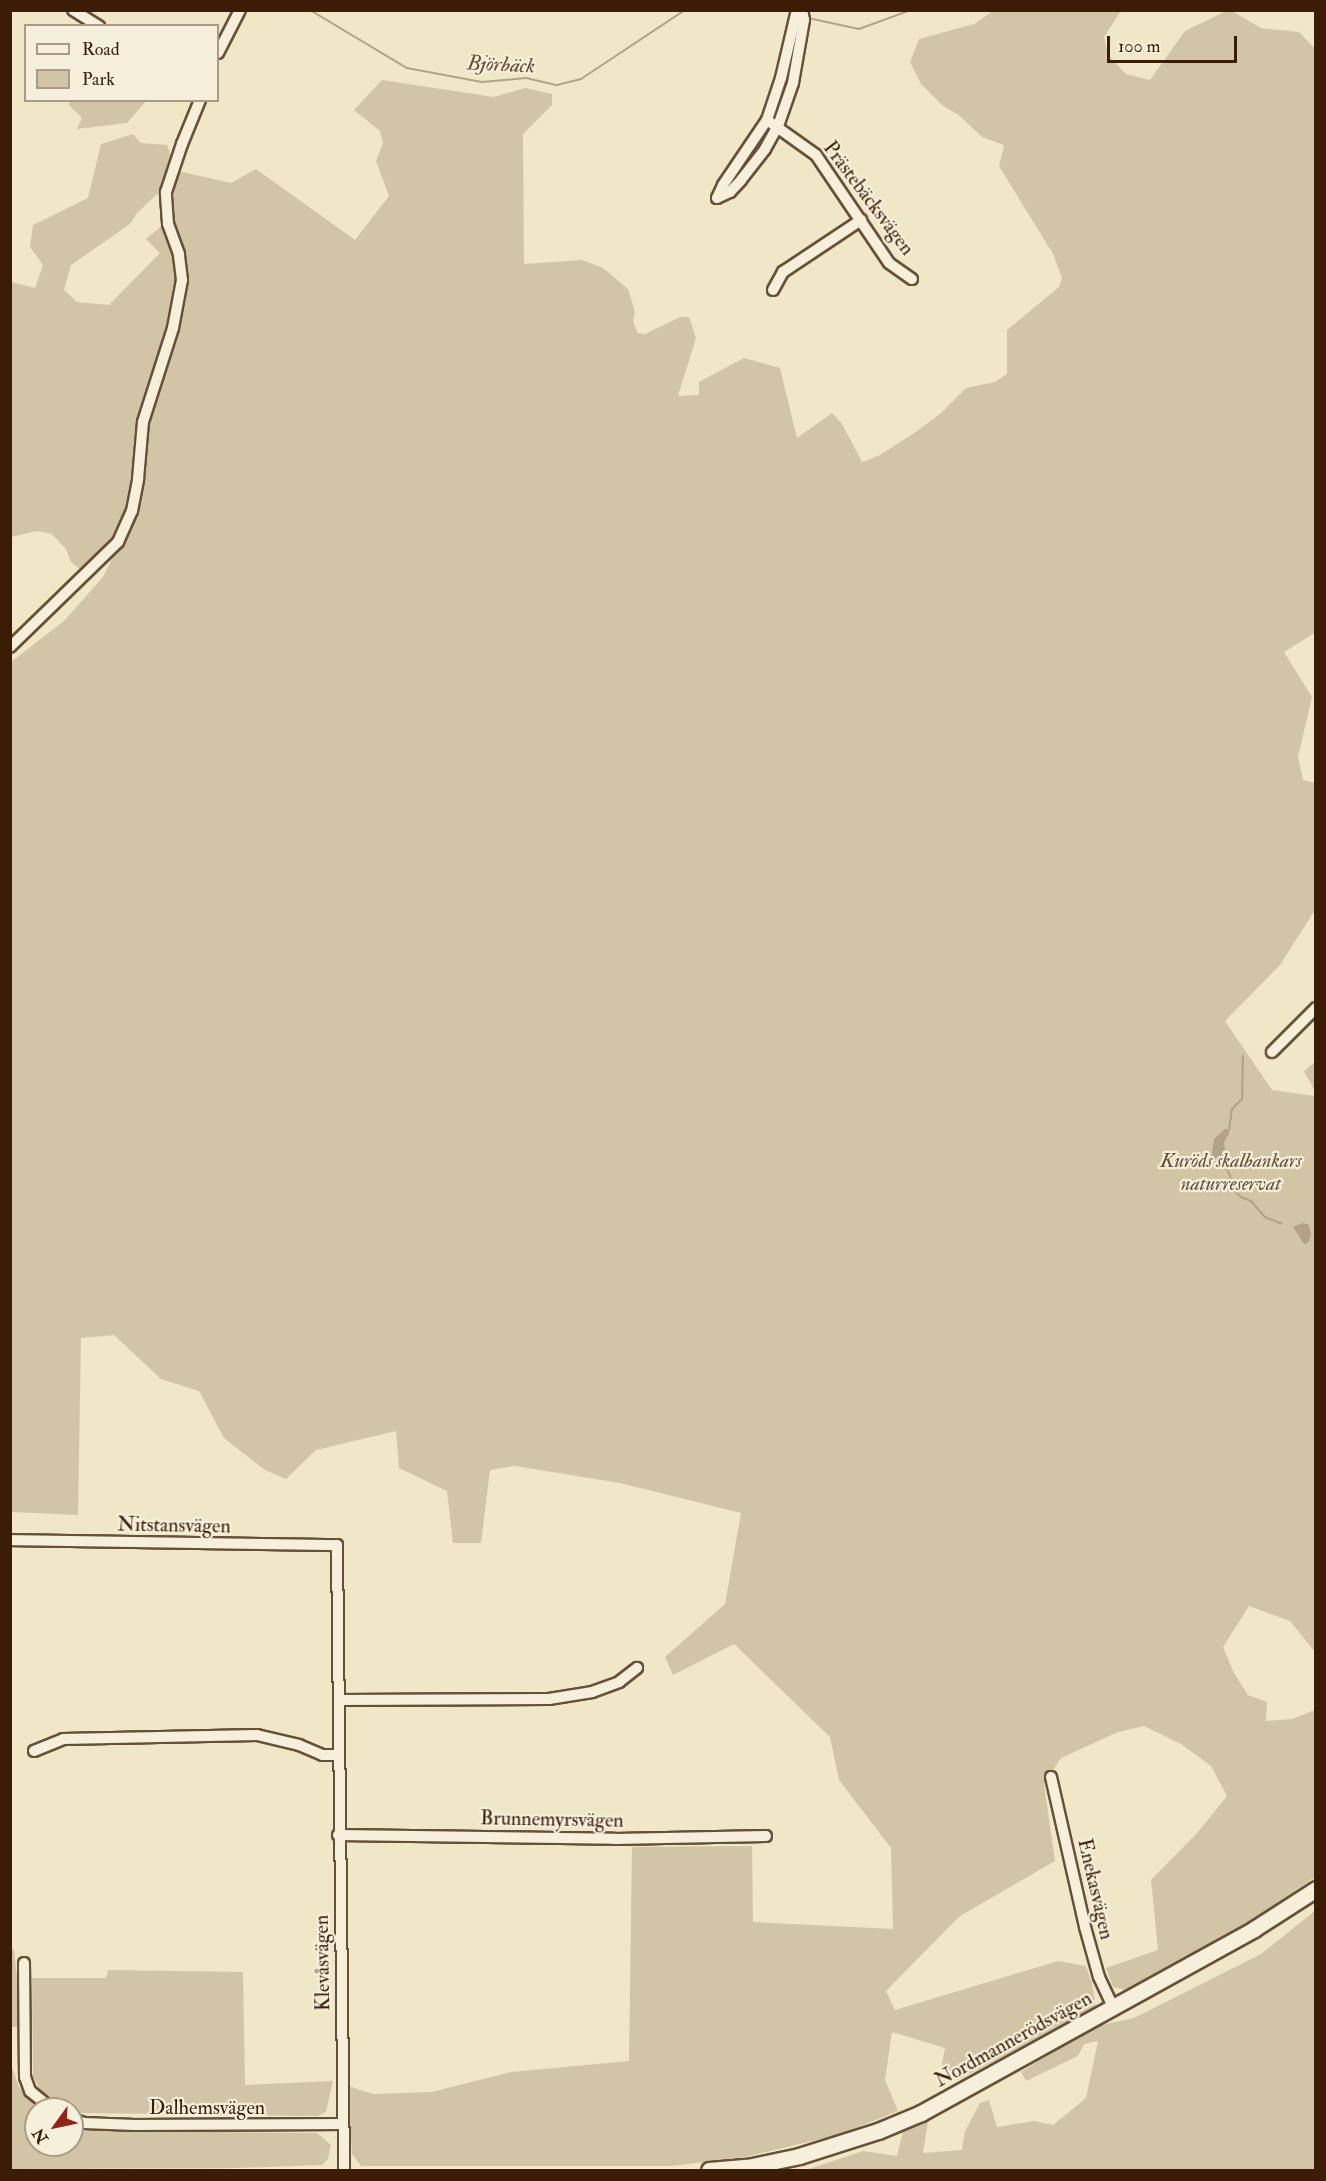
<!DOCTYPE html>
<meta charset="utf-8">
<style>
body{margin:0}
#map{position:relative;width:1326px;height:2181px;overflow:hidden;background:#f0e7c7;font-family:"IM FELL Double Pica",serif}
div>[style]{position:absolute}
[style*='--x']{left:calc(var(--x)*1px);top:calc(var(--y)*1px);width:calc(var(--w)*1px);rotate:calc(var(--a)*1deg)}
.green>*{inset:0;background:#d1c5a6}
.water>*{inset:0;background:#b2a286}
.stream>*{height:2px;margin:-1px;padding:0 1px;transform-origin:1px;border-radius:1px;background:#b2a286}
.roads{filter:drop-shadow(2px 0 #685037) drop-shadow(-2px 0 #685037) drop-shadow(0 2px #685037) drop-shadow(0 -2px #685037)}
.minor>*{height:10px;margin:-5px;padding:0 5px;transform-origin:5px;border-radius:5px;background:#f5efdb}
.secondary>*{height:15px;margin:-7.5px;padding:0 7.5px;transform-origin:7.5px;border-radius:7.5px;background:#f5efdb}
span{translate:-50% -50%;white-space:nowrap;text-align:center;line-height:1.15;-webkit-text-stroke:4.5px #f5efdb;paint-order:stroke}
.street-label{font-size:20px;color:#3b1d07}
.park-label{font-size:20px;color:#684f37;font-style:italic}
.water-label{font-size:21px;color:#654c33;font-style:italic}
.frame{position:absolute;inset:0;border:12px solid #3b1d07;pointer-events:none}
.legend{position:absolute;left:24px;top:24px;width:195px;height:78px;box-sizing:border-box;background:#f5efdb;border:2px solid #ab9b86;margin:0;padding:8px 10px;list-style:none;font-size:18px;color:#3b1d07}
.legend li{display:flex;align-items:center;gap:12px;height:30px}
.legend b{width:30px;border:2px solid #ab9b86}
.north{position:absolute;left:24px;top:2097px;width:60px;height:60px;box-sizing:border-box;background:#f5efdb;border:2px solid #ab9b86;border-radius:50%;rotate:237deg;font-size:16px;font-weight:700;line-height:24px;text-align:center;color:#3b1d07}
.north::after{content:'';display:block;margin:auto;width:21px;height:27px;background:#8f2418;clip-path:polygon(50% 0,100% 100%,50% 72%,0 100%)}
.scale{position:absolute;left:1107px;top:36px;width:130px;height:27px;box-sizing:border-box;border:3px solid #3b1d07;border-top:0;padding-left:8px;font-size:18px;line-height:21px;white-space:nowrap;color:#3b1d07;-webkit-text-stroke:4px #f5efdb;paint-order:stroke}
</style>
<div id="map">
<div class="green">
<div style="clip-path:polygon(993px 11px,1121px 11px,1104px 37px,1108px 55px,1126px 74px,1150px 80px,1185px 31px,1226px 11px,1232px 11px,1261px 28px,1299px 32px,1316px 50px,1316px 632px,1284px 652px,1312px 697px,1298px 757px,1303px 780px,1315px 783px,1315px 910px,1280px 965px,1225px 1021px,1272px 1090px,1315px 1096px,1315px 1652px,1290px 1621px,1249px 1606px,1223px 1647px,1234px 1673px,1248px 1695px,1267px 1702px,1266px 1721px,1292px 1719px,1315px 1710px,1315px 1877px,1239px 1929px,1126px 1990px,1113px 1987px,1106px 1968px,1158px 1950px,1151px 1880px,1198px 1832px,1227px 1796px,1211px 1766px,1181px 1744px,1144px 1726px,1118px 1732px,1061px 1758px,1044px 1784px,1055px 1861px,960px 1916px,886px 1991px,895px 2010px,1058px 1961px,1086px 1966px,1092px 1984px,1096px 2008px,958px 2080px,941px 2069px,945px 2048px,892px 2032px,885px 2080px,898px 2111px,841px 2134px,745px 2157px,672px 2166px,361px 2166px,352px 2154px,348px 2086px,373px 2094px,432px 2092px,511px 2072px,629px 2061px,632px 1847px,752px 1846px,753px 1922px,893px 1929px,891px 1848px,839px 1780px,830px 1737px,734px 1644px,673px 1675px,665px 1657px,725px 1604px,741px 1513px,620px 1483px,515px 1466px,490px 1470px,481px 1543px,453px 1543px,447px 1491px,399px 1468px,396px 1431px,316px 1450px,286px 1479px,265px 1470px,224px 1438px,199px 1391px,161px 1379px,114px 1335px,81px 1338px,78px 1515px,11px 1512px,11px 662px,64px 621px,103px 577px,119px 545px,143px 480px,148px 423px,177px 329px,187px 282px,184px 253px,172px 224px,169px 203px,178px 171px,231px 183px,256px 169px,355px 240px,389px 196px,376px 161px,383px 143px,380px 131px,354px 110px,382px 80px,494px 97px,525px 88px,552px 94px,552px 105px,523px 134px,524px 264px,582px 260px,603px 268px,628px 289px,635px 312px,633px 322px,638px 333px,645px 334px,680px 317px,689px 317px,696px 338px,678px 396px,699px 395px,699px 382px,744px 358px,780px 368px,797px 438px,832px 413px,842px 424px,862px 462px,880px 455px,917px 431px,941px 413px,966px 388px,995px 382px,1007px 374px,1007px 330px,1059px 287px,1062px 278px,1053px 254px,999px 166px,1004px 145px,982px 137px,960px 116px,942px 105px,921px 84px,910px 62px,919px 39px,974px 24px)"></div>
<div style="clip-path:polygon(70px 101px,70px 100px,146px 101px,127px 123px,77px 129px,82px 118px,69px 105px)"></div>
<div style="clip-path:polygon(133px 134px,141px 143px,167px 145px,171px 156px,157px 194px,137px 213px,130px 224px,71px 265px,64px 290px,77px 302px,109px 305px,160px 253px,146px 239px,163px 225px,172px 249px,178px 284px,174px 307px,138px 423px,129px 501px,110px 543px,82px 571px,71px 562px,66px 549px,52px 534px,37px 531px,11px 537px,11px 282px,35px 288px,43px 265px,30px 247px,33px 225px,88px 198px,101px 144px)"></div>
<div style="clip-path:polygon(1315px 1062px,1315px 1091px,1304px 1071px)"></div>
<div style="clip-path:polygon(1315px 1911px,1315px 2170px,806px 2170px,863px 2151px,897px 2156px,903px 2131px,928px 2121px,923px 2153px,962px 2150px,965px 2131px,980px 2103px,989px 2100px,997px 2127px,1034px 2121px,1053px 2125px,1086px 2098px,1098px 2041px,1084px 2044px,1078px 2056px,1026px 2081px,1021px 2072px,1096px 2026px,1134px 2018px,1261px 1954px)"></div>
<div style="clip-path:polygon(11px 1949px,14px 1950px,17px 1978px,18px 2027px,11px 2027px)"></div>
<div style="clip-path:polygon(108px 1970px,243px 1972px,245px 2085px,333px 2081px,326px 2112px,318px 2116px,80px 2113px,59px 2103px,40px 2090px,33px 2076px,32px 1978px,106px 1978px)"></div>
<div style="clip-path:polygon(11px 2064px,19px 2087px,39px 2109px,36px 2109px,36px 2145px,72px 2145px,72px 2126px,110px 2131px,317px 2133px,331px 2145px,328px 2159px,322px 2165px,237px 2168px,11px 2169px)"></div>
</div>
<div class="water">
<div style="clip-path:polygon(1225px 1129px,1229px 1130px,1229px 1134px,1224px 1142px,1226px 1162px,1219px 1163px,1212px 1155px,1213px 1146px,1214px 1139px)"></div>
<div style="clip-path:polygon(1303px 1223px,1309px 1225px,1311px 1235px,1308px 1243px,1304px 1244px,1293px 1227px)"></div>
</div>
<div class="stream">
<div style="--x:310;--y:10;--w:113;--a:30.9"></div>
<div style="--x:407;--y:68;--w:76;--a:10.6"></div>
<div style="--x:482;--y:82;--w:44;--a:-5.2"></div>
<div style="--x:526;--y:78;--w:32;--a:13"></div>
<div style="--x:557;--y:85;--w:25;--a:-14"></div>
<div style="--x:581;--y:79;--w:125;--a:-33.6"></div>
<div style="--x:808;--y:18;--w:52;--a:12.2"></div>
<div style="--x:859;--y:29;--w:55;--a:-20.1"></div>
<div style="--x:1229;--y:1130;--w:21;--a:-82"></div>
<div style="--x:1232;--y:1109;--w:14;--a:-45"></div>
<div style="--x:1242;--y:1099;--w:43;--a:-88.7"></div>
<div style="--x:1223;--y:1163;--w:14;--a:60"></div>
<div style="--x:1230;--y:1175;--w:12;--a:85"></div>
<div style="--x:1231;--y:1187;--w:14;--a:45"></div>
<div style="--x:1241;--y:1197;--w:11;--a:22"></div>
<div style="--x:1251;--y:1201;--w:21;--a:49"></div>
<div style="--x:1265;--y:1217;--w:18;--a:22"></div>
</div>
<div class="roads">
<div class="minor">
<div style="--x:73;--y:10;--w:31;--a:32"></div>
<div style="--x:218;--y:53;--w:48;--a:-62.9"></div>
<div style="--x:767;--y:120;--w:60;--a:35.5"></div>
<div style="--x:816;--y:155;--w:130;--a:55.9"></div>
<div style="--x:889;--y:263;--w:28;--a:35"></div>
<div style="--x:717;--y:198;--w:14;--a:-25"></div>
<div style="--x:730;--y:192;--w:16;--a:-47"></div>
<div style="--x:741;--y:180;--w:39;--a:-52"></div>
<div style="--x:765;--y:149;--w:26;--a:-61"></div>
<div style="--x:778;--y:126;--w:46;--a:-70.8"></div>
<div style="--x:793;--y:83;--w:64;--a:-80.1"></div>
<div style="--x:804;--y:20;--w:10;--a:-101"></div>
<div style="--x:717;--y:198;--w:14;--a:-65"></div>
<div style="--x:723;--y:185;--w:78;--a:-55.9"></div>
<div style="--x:767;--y:120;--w:44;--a:-71.6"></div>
<div style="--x:781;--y:78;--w:70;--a:-76.8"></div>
<div style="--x:773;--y:290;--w:21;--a:-61"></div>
<div style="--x:783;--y:272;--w:94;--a:-33.7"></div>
<div style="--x:10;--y:647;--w:151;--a:-44.2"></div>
<div style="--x:118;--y:542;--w:34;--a:-66"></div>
<div style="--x:132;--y:511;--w:33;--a:-79"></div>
<div style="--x:138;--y:479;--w:57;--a:-85"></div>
<div style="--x:143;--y:422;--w:99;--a:-72.3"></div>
<div style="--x:173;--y:328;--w:49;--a:-79.4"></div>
<div style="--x:182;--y:280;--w:26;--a:-97"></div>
<div style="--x:179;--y:254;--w:32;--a:-110"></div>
<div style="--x:168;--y:224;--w:32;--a:-94"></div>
<div style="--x:166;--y:192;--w:51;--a:-71.6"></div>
<div style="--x:182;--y:144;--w:48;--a:-67.8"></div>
<div style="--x:1272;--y:1052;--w:62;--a:-45"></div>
<div style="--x:10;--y:1540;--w:327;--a:0.9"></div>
<div style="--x:337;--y:1545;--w:625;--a:89.36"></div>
<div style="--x:340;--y:1700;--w:209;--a:-0.3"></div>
<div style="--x:549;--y:1699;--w:44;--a:-9.2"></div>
<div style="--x:592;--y:1692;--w:29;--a:-20"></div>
<div style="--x:619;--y:1682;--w:23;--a:-38"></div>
<div style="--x:34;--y:1751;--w:31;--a:-22"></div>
<div style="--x:63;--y:1739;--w:194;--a:-1.2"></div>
<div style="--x:257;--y:1735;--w:43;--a:13.4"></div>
<div style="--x:299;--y:1745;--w:25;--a:23"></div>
<div style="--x:322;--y:1755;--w:16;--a:0"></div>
<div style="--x:1051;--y:1777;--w:154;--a:77.2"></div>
<div style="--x:1085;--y:1927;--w:52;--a:74.4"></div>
<div style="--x:1099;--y:1977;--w:33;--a:65"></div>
<div style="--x:338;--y:1835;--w:277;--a:0.8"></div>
<div style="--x:615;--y:1839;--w:151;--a:-1.1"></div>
<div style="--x:24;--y:1963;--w:114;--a:89.5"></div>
<div style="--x:25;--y:2077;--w:15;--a:70"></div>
<div style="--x:30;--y:2091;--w:28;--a:39"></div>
<div style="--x:72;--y:2119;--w:13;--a:18"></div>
<div style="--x:84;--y:2123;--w:51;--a:2.2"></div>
<div style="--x:135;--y:2125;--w:207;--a:-0.3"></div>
</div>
<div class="secondary">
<div style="--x:709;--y:2170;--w:38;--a:-5"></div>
<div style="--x:747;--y:2167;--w:53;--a:-11.9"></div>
<div style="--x:799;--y:2156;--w:83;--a:-17.6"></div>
<div style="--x:878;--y:2131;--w:47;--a:-22.7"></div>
<div style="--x:921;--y:2113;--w:380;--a:-28.9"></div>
<div style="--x:1254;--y:1929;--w:74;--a:-32.8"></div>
</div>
</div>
<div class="street-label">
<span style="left:869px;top:198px;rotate:53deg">Prästebäcksvägen</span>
<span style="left:174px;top:1525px;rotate:1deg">Nitstansvägen</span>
<span style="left:552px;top:1819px;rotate:1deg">Brunnemyrsvägen</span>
<span style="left:1096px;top:1889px;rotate:77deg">Enekasvägen</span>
<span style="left:322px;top:1963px;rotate:-91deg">Klevåsvägen</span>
<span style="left:1013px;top:2039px;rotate:-29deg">Nordmannerödsvägen</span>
<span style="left:207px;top:2107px">Dalhemsvägen</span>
</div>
<div class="park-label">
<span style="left:1231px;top:1172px">Kuröds skalbankars<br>naturreservat</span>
</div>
<div class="water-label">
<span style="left:501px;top:65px;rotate:3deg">Björbäck</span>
</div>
<div class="frame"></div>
<ul class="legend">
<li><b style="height:8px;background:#f5efdb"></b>Road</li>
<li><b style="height:16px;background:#d1c5a6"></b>Park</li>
</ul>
<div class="north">N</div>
<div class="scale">100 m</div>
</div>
